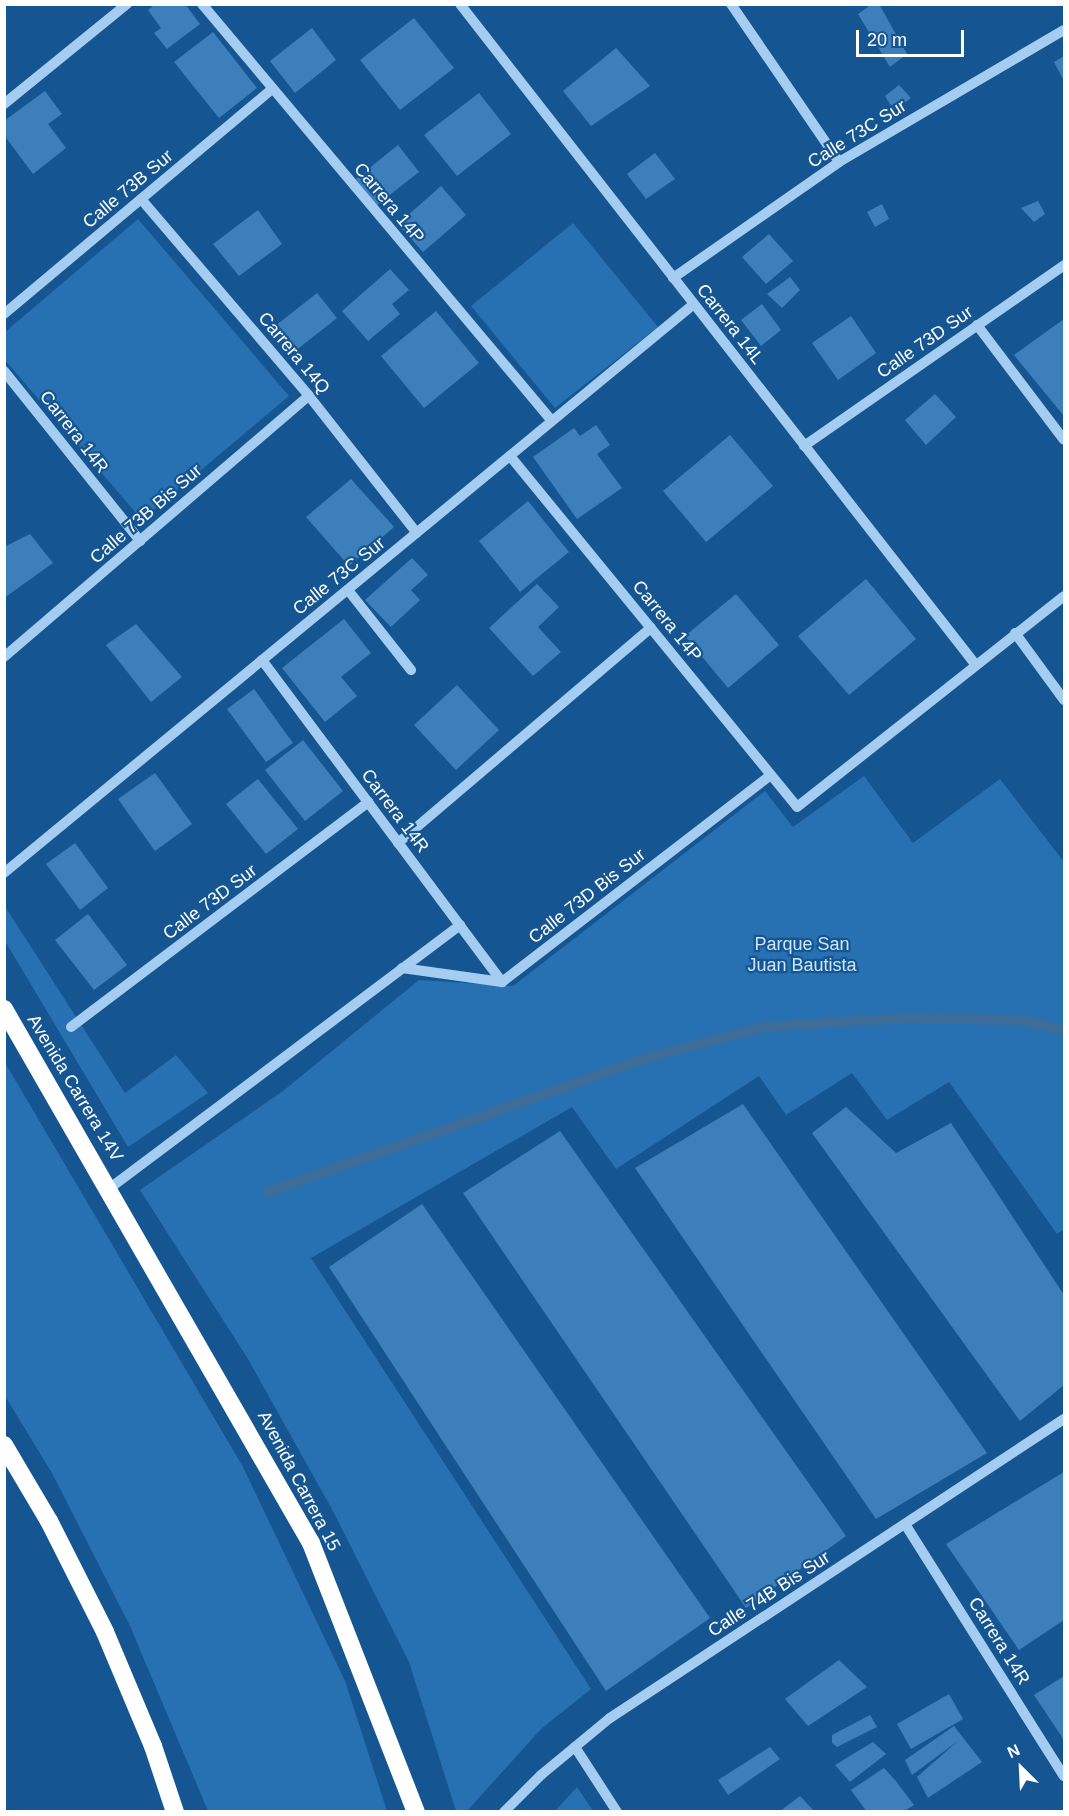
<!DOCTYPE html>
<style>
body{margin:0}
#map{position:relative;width:1069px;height:1816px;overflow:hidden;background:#155692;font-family:Arial,sans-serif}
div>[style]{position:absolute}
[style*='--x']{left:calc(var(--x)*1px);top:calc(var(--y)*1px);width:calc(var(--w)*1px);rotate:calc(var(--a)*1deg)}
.green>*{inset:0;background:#2770b1}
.stream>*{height:10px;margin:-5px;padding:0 5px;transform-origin:5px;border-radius:5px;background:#3e6c98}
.building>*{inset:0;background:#3d7fba}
.minor>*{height:10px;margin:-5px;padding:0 5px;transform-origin:5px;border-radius:5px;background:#a4cdf1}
.highway>*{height:18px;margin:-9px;padding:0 9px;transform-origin:9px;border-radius:9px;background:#fff}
span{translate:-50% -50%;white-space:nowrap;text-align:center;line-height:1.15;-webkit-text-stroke:4.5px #155692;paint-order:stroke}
.street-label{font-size:18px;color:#fff}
.park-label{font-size:18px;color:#cbe5fc}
.frame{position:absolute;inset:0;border:6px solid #fff;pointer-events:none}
.north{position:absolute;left:991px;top:1738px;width:60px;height:60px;-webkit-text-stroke:4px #155692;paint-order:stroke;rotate:336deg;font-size:16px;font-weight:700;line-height:24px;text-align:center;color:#fff}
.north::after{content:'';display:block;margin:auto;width:21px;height:27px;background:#fff;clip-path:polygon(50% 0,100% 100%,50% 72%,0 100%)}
.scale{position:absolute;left:856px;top:30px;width:108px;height:27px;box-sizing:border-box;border:3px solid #fff;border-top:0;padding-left:8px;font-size:18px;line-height:21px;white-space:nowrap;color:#fff;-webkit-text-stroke:4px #155692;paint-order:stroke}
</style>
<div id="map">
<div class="green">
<div style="clip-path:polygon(138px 219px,289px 396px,142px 520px,4px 359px,5px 332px)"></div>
<div style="clip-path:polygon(573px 223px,658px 327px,555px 408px,471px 306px)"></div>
<div style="clip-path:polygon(864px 776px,913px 843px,1000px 779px,1064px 862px,1064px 1229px,1057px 1234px,949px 1082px,887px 1120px,852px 1073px,786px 1115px,759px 1076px,616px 1169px,572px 1107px,311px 1258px,591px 1689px,541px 1729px,467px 1811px,456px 1811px,409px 1662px,334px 1513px,248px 1359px,140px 1190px,283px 1091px,419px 980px,513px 986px,765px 791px,793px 827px)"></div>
<div style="clip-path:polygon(4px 905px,125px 1093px,176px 1055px,208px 1093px,128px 1147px,5px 941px)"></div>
<div style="clip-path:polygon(4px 1061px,243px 1467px,345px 1681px,387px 1811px,208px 1811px,130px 1626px,52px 1473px,5px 1396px)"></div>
<div style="clip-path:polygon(577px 1787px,593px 1811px,555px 1811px)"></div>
</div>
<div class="stream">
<div style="--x:268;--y:1192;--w:408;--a:-19.5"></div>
<div style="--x:653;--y:1056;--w:115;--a:-14.6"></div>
<div style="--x:764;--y:1027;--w:142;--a:-3.6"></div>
<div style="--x:906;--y:1018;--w:114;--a:1"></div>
<div style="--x:1020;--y:1020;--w:45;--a:12.8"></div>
</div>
<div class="building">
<div style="clip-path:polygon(155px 4px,185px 4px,200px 24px,167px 49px,154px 33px,161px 28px,148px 10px)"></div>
<div style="clip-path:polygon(872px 4px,879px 4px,907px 54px,890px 67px,858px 14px)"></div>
<div style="clip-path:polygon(414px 18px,454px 68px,400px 110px,360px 60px)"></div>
<div style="clip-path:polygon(312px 28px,336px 60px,295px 93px,270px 61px)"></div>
<div style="clip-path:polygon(213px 32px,257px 88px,219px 118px,174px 62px)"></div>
<div style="clip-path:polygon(616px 48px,650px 86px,591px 126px,563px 91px)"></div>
<div style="clip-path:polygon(1064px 56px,1064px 81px,1054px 62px)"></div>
<div style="clip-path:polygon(899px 85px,911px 98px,894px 111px,885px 96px)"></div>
<div style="clip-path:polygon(45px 91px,62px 114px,48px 124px,66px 148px,33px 174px,4px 135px,4px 121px)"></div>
<div style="clip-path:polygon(479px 93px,511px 134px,457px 176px,424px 135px)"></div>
<div style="clip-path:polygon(398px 145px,419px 172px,377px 205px,356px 179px)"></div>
<div style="clip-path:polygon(655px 153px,675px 179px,646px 199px,627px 174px)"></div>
<div style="clip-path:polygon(441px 186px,466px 215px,423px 252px,398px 224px)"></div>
<div style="clip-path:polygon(1038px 201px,1045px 214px,1034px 222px,1021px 208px)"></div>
<div style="clip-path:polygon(882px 204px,889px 219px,875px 227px,867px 212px)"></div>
<div style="clip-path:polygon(258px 210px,282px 244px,239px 276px,213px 244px)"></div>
<div style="clip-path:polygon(769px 234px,793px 261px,766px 284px,742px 257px)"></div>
<div style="clip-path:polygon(390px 269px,409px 290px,392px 304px,400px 314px,368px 341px,342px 311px)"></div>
<div style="clip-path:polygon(790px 277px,800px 290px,782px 308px,767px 294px)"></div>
<div style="clip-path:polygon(317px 293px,337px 318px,290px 355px,270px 330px)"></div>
<div style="clip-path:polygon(762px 304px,781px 330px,761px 346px,741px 320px)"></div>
<div style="clip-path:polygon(436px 311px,479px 363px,424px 408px,381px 356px)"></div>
<div style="clip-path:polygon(851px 316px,876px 353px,838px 380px,812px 343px)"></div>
<div style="clip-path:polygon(1064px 319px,1064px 416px,1014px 355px)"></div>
<div style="clip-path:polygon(935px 394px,956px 417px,926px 445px,905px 420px)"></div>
<div style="clip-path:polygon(596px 425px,610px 445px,597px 454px,622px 488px,577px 519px,533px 457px,574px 428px,580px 436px)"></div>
<div style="clip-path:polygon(730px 435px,773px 486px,706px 542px,663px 491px)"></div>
<div style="clip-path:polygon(351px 479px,394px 527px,349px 566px,306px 517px)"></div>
<div style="clip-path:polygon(528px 501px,569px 552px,520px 592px,479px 541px)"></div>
<div style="clip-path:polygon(30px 534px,53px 563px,4px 598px,4px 547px)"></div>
<div style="clip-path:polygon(412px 558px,428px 575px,411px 590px,420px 600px,391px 627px,365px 600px)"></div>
<div style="clip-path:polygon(866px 579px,916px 639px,849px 695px,798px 636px)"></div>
<div style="clip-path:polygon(537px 584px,559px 607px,538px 627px,561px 652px,533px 676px,489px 628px)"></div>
<div style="clip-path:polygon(736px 594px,779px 645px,728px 688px,685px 636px)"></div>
<div style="clip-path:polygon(344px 619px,371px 653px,341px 677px,357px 696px,325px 722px,282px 668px)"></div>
<div style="clip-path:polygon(136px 624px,182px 677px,151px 702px,106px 645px)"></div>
<div style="clip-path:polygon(457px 685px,499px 730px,456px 770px,414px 725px)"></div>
<div style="clip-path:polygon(254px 689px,293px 743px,266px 762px,227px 709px)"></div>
<div style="clip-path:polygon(303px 740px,343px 791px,305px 821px,265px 770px)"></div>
<div style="clip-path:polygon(155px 773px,192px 824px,155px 851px,118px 799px)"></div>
<div style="clip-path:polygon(258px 779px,298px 829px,266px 854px,226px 804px)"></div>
<div style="clip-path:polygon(75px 843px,108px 888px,80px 910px,46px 864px)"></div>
<div style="clip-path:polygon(88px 914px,127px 965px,94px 990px,55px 940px)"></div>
<div style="clip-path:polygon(743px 1104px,987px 1453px,876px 1519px,635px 1168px)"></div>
<div style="clip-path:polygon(846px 1107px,896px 1153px,951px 1123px,1064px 1295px,1064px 1385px,1020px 1421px,812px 1133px)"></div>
<div style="clip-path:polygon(560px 1131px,846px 1536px,746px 1608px,463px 1193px)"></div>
<div style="clip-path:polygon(422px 1204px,710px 1618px,606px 1691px,329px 1267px)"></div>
<div style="clip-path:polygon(1064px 1472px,1064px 1620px,1019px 1650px,946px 1544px)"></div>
<div style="clip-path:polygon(839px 1660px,867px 1687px,808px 1726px,785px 1699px)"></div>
<div style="clip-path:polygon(1064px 1676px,1064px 1740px,1034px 1695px)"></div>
<div style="clip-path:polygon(949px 1694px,963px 1719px,911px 1749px,897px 1724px)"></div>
<div style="clip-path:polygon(870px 1715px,877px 1727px,837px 1747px,832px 1743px,832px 1735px)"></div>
<div style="clip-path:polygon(954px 1726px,982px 1762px,928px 1798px,917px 1777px,958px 1741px,912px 1775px,905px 1760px)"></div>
<div style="clip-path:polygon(873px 1742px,886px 1754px,850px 1782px,835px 1765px)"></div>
<div style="clip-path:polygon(770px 1747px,780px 1759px,728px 1795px,718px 1780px)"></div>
<div style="clip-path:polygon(884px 1768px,895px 1780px,914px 1805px,903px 1812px,867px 1812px,851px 1790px)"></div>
<div style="clip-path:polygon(800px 1796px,815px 1812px,779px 1812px)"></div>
</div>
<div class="minor">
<div style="--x:202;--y:4;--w:544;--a:49.99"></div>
<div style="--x:460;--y:4;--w:837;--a:52.03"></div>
<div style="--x:731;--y:4;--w:191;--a:55.6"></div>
<div style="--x:4;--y:104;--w:159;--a:-39.1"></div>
<div style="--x:141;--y:199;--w:259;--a:49.5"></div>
<div style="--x:309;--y:396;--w:174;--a:51.8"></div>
<div style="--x:673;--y:278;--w:203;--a:-34.9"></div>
<div style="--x:839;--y:162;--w:261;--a:-30.4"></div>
<div style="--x:4;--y:314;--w:350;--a:-40"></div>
<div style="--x:977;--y:325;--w:144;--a:52.9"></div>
<div style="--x:4;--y:371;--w:218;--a:51.3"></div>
<div style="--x:804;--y:446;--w:317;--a:-34.8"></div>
<div style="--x:510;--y:456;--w:453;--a:50.7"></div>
<div style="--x:797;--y:807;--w:340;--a:-38.3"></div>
<div style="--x:348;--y:590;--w:102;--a:51.8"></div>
<div style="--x:1015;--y:633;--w:83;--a:53.8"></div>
<div style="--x:4;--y:657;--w:401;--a:-40.6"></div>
<div style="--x:262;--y:660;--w:402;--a:53.3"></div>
<div style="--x:398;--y:843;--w:332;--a:-40.4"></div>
<div style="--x:4;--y:873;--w:894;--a:-39.51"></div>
<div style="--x:402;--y:968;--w:101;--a:8"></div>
<div style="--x:502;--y:982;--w:339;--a:-37.6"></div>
<div style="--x:71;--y:1027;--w:373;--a:-37.1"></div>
<div style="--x:110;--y:1188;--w:438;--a:-36.9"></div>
<div style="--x:905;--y:1524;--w:298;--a:57.8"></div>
<div style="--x:575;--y:1747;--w:77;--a:57.1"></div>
<div style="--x:504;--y:1812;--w:52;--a:-45"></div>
<div style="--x:541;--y:1775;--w:89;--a:-39.6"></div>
<div style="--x:610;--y:1718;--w:544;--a:-33.37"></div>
</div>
<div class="highway">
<div style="--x:4;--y:1009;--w:616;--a:60.11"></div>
<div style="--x:311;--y:1543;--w:289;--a:68.7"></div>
<div style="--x:4;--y:1445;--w:88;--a:59.4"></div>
<div style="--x:49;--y:1521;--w:124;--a:63.2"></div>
<div style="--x:105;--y:1632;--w:124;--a:67.2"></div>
<div style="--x:153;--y:1746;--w:70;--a:71.6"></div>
</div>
<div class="street-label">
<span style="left:857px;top:134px;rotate:-32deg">Calle 73C Sur</span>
<span style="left:128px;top:189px;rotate:-40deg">Calle 73B Sur</span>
<span style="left:389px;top:203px;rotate:50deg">Carrera 14P</span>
<span style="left:730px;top:324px;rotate:52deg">Carrera 14L</span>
<span style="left:925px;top:342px;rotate:-35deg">Calle 73D Sur</span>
<span style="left:294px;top:353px;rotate:50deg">Carrera 14Q</span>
<span style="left:74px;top:432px;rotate:52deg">Carrera 14R</span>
<span style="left:146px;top:514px;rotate:-41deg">Calle 73B Bis Sur</span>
<span style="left:339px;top:576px;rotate:-39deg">Calle 73C Sur</span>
<span style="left:667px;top:621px;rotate:51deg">Carrera 14P</span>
<span style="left:395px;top:811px;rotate:53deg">Carrera 14R</span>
<span style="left:587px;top:896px;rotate:-38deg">Calle 73D Bis Sur</span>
<span style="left:210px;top:902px;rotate:-37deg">Calle 73D Sur</span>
<span style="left:75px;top:1088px;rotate:59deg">Avenida Carrera 14V</span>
<span style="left:299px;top:1481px;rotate:62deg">Avenida Carrera 15</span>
<span style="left:769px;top:1594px;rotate:-33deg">Calle 74B Bis Sur</span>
<span style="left:999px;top:1641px;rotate:58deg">Carrera 14R</span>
</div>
<div class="park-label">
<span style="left:802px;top:955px">Parque San<br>Juan Bautista</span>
</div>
<div class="frame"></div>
<div class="north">N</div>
<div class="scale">20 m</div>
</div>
